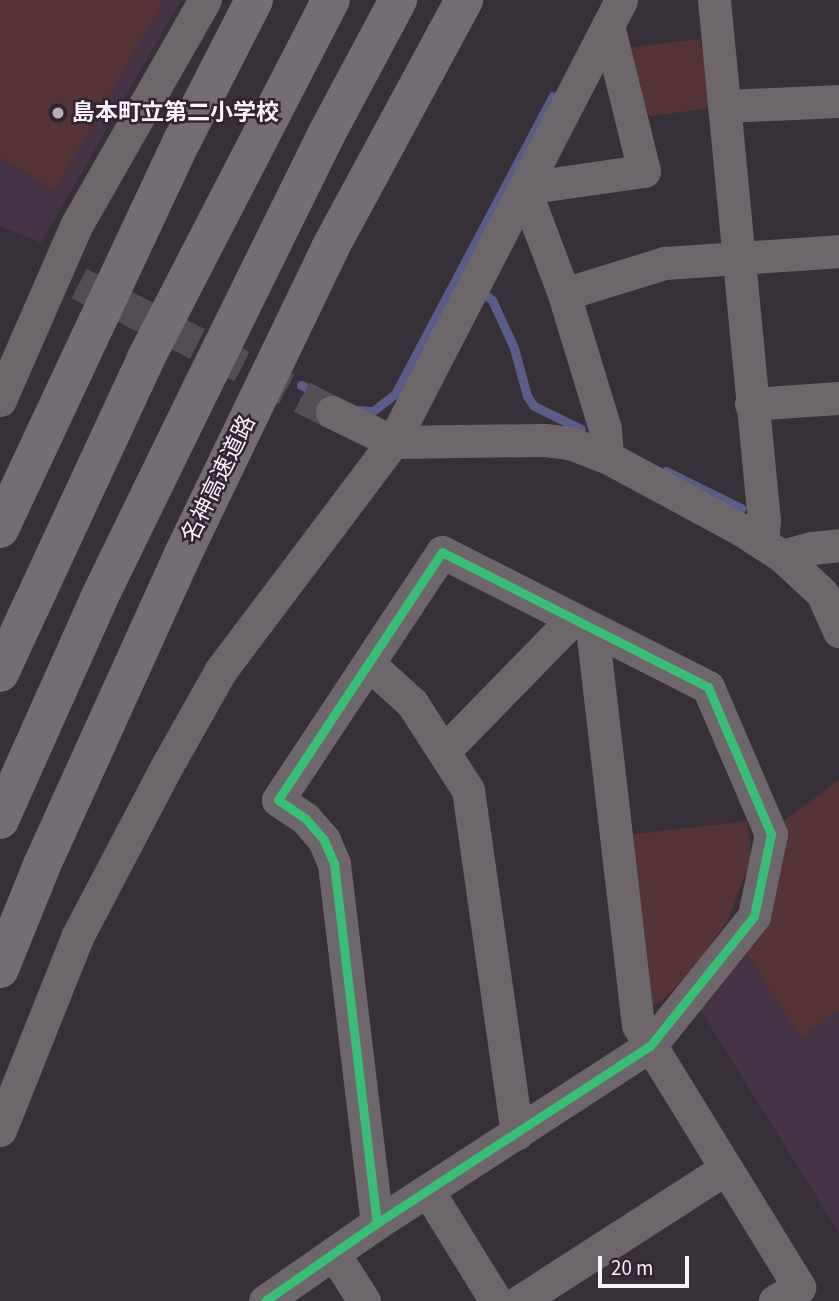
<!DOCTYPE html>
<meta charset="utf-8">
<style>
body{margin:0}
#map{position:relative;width:839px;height:1301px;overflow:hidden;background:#383038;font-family:"Source Sans 3","Noto Sans JP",sans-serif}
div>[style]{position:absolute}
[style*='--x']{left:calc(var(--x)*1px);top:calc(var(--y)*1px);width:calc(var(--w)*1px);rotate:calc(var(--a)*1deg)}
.built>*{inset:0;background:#463345}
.green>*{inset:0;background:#553337}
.stream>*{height:9px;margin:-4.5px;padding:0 4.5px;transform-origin:4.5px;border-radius:4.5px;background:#5b5c89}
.minor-tunnel>*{height:33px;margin-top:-16.5px;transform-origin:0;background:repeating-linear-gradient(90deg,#554d55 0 33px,transparent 0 50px)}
.minor>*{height:33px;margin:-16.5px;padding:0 16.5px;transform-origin:16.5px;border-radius:16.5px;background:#6d676b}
.motorway>*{height:38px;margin:-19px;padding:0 19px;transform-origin:19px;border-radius:19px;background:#746e74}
.cycleway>*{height:9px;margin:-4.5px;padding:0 4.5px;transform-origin:4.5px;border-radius:4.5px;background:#3abd76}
.dots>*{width:19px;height:19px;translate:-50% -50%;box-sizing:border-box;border:4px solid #322331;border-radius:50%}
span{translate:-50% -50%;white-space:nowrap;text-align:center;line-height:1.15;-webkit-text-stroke:5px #322331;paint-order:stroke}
.poi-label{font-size:23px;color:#faf1fa;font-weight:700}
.left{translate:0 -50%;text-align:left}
.street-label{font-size:23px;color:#faf1fa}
.scale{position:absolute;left:598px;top:1256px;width:91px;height:32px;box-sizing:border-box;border:4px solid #faf1fa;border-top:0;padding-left:9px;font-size:21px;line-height:24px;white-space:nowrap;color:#faf1fa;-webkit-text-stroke:5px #322331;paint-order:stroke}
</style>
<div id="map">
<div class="built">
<div style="clip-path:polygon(0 0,181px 0,41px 243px,0 226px)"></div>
<div style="clip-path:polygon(746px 952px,800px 1038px,839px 1011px,839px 1233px,700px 1009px)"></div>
</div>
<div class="green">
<div style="clip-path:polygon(0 0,164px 0,55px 191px,0 157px)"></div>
<div style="clip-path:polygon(700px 39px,713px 108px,649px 116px,626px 48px)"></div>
<div style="clip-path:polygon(839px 780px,839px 1011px,800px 1038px,746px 952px,762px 922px,779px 824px)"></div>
<div style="clip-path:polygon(747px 821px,752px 856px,729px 918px,693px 969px,661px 1002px,654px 1005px,646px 1002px,627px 835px)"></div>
</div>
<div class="stream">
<div style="--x:480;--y:290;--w:16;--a:40"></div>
<div style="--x:492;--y:300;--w:53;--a:65.4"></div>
<div style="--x:514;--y:348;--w:50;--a:74.8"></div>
<div style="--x:527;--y:396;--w:12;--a:55"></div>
<div style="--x:534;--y:406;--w:52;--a:26.1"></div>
<div style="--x:185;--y:327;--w:4;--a:14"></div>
<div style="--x:301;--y:385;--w:37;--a:27"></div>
<div style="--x:357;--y:410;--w:16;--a:4"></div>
<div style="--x:373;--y:411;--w:28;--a:-38"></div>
<div style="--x:395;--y:394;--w:337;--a:-62.1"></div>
<div style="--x:666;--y:471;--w:84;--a:26.3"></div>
</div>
<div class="minor-tunnel">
<div style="--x:79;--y:283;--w:284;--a:27"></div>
</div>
<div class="minor">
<div style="--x:714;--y:0;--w:523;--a:84.52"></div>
<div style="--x:764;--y:521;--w:21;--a:95"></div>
<div style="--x:725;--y:106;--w:114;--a:-2.5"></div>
<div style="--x:564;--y:294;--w:106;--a:-17.1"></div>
<div style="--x:665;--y:263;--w:174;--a:-3.9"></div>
<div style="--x:0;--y:400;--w:192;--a:-66.4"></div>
<div style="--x:77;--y:224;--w:258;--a:-60.3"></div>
<div style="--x:751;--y:404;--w:88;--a:-3.9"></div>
<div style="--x:332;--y:412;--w:68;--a:26.2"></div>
<div style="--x:393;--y:442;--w:152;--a:-0.8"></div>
<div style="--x:545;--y:440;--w:25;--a:7"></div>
<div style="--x:570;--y:443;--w:40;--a:21"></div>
<div style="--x:607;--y:457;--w:153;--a:28.4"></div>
<div style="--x:742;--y:530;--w:48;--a:33"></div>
<div style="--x:782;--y:556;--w:54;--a:42.8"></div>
<div style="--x:822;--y:593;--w:42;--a:65.9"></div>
<div style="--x:607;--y:457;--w:28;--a:-94"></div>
<div style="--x:605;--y:429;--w:141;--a:-106.9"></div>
<div style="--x:564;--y:294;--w:113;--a:-110.7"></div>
<div style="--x:524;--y:188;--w:121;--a:-8.1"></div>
<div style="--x:644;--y:171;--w:150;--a:-103.9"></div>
<div style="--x:782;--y:556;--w:31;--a:-15"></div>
<div style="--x:812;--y:548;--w:27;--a:-6"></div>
<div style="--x:592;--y:628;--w:400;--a:83.4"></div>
<div style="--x:638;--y:1025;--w:308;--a:58.4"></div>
<div style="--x:799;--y:1287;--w:28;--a:150"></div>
<div style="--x:369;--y:664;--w:58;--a:42.2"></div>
<div style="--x:412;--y:703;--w:103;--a:57.2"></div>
<div style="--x:468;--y:790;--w:347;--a:81.9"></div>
<div style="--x:445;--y:750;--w:183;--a:-45.7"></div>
<div style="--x:0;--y:1130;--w:208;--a:-68.2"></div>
<div style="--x:77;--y:937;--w:195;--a:-62.3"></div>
<div style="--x:168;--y:764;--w:108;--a:-60.6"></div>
<div style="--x:221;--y:670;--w:286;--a:-53"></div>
<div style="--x:393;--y:442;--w:497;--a:-62.7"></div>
<div style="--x:428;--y:1191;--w:129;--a:58.3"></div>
<div style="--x:334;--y:1254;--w:56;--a:57.4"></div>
<div style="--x:265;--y:1301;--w:136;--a:-34.9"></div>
<div style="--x:377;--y:1223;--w:325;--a:-33"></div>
<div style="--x:650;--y:1046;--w:166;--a:-51.3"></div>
<div style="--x:754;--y:916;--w:84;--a:-78.3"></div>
<div style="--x:771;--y:834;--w:160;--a:-113.2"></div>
<div style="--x:708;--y:687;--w:298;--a:-153.1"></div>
<div style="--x:442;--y:552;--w:297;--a:123.5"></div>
<div style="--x:278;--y:800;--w:32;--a:34"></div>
<div style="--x:305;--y:818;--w:29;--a:49"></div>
<div style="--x:324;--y:840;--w:26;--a:67"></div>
<div style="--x:334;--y:864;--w:362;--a:83.2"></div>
<div style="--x:520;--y:1301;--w:245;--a:-32.8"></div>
</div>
<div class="motorway">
<div style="--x:0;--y:529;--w:429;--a:-64.9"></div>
<div style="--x:182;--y:141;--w:158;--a:-62.9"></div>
<div style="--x:0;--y:673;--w:347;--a:-65.1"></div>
<div style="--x:146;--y:358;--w:403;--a:-62.7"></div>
<div style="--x:0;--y:820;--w:245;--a:-65.9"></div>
<div style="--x:100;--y:596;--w:233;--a:-64"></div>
<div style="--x:202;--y:387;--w:283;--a:-63.8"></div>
<div style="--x:327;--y:133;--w:151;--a:-61.9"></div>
<div style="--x:0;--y:969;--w:112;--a:-68"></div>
<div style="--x:42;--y:865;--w:341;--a:-65.6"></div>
<div style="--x:183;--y:554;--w:339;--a:-64.3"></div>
<div style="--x:330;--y:248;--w:282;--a:-61.6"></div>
</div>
<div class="cycleway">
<div style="--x:265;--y:1301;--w:136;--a:-34.9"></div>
<div style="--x:377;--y:1223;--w:325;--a:-33"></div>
<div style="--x:650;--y:1046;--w:166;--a:-51.3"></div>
<div style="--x:754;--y:916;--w:84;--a:-78.3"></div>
<div style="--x:771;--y:834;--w:160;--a:-113.2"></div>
<div style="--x:708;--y:687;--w:298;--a:-153.1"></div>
<div style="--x:442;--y:552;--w:297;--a:123.5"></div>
<div style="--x:278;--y:800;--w:32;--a:34"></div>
<div style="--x:305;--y:818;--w:29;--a:49"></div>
<div style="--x:324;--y:840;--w:26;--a:67"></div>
<div style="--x:334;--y:864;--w:362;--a:83.2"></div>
</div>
<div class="dots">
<div style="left:58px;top:113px;background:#b6adb6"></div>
</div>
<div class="poi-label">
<span class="left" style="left:72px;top:113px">島本町立第二小学校</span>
</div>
<div class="street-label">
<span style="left:219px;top:479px;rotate:-64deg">名神高速道路</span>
</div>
<div class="scale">20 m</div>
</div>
